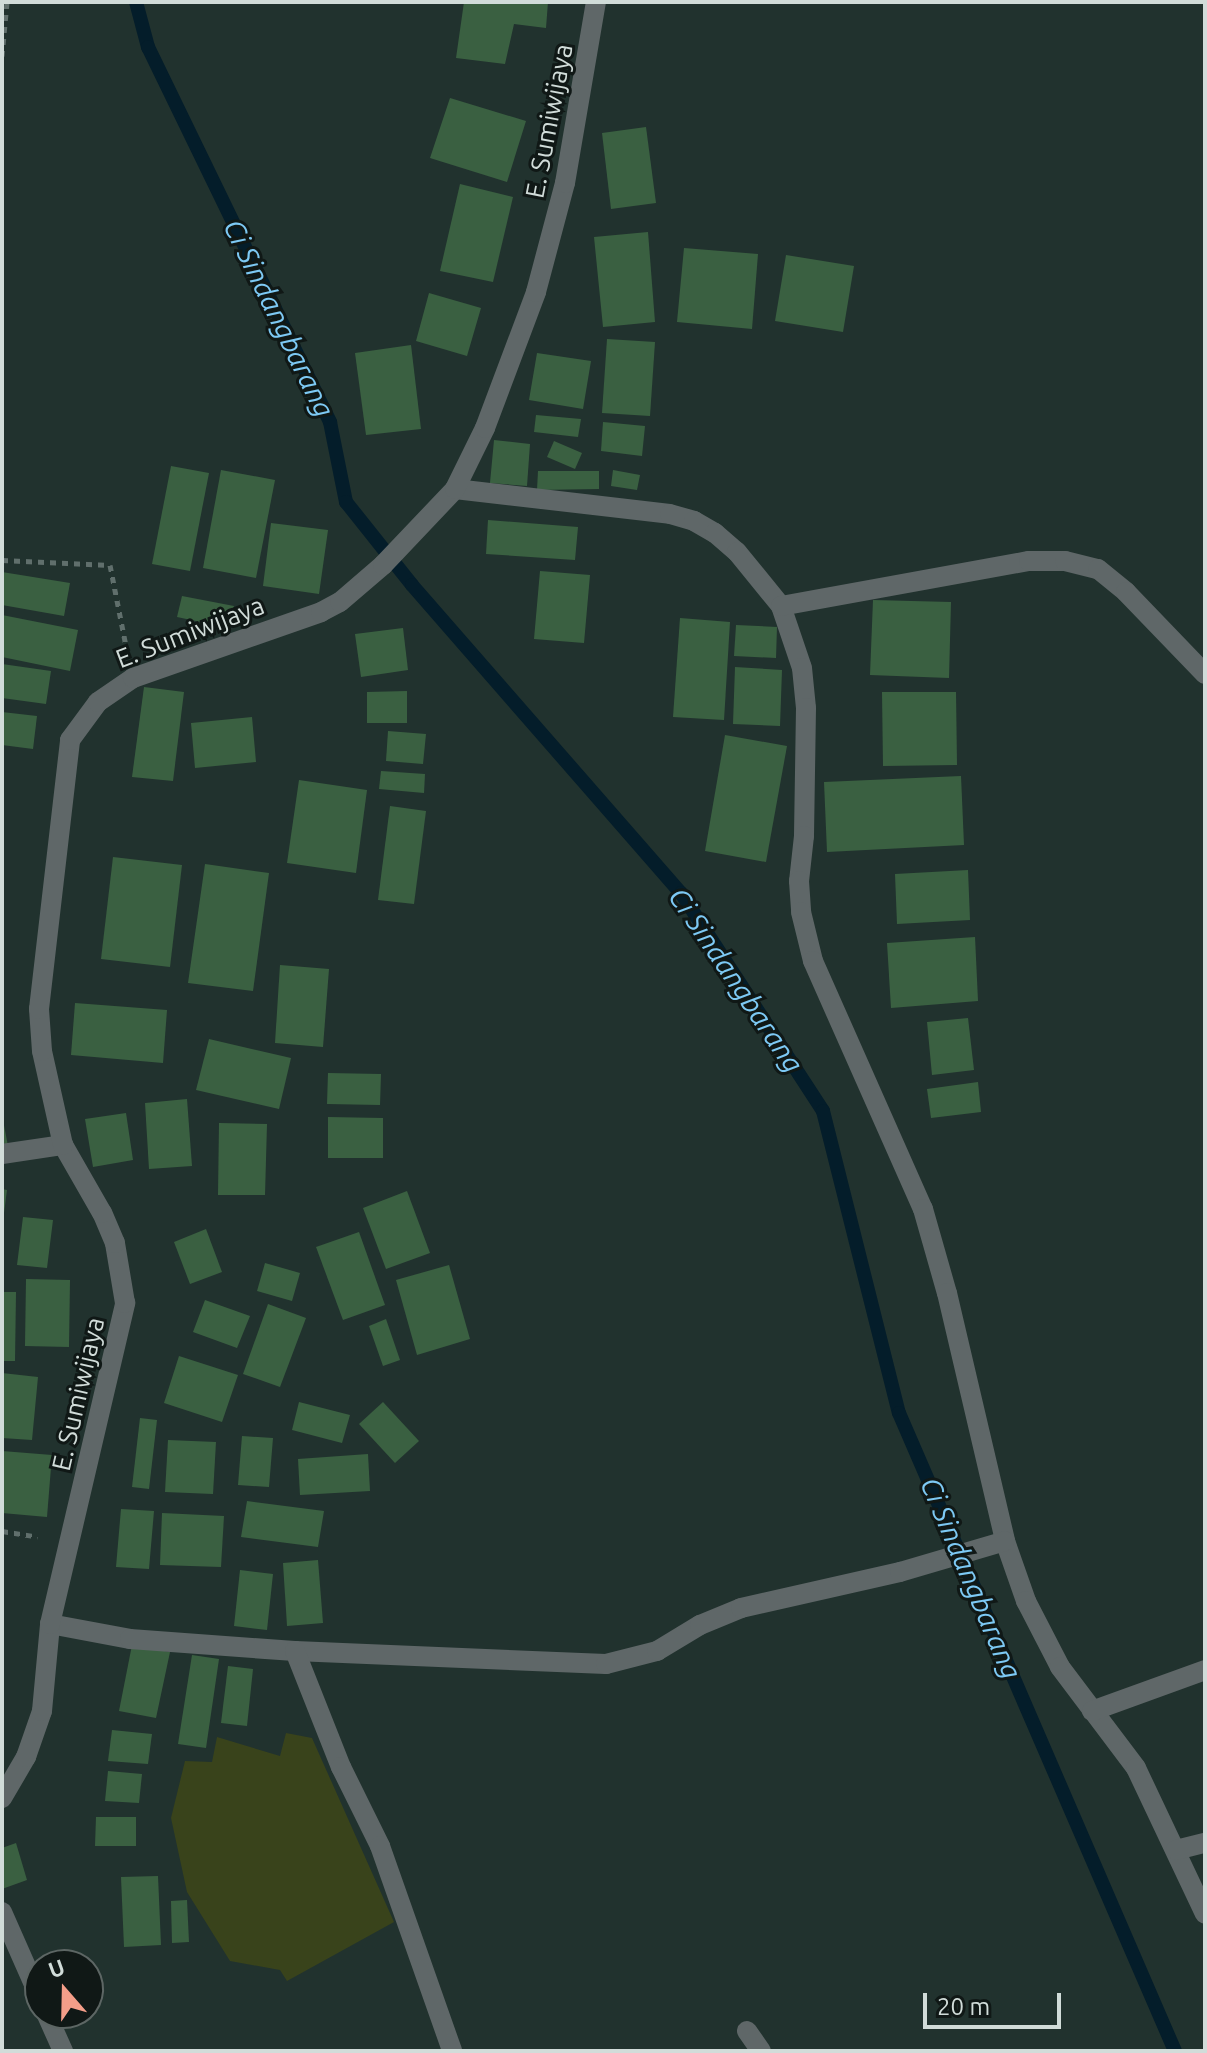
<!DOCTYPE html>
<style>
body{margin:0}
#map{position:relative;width:1207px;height:2053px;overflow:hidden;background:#21322e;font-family:Ubuntu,sans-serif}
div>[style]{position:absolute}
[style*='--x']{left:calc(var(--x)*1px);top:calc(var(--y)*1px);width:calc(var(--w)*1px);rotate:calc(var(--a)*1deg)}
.green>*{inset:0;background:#39431b}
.stream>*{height:14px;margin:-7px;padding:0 7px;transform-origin:7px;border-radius:7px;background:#041d2a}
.building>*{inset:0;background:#3a6041}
.path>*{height:5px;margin-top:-2.5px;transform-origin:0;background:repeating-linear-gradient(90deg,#606f6c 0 6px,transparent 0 12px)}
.street>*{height:20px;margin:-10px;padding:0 10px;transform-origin:10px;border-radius:10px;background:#5f6768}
span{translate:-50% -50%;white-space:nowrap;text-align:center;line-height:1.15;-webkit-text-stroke:6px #101816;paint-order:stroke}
.street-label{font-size:26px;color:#d1dcd9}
.water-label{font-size:28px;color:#7dc9f4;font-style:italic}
.frame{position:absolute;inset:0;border:4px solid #d1dcd9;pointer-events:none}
.north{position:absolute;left:24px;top:1949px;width:80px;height:80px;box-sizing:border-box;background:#101816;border:2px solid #5d6664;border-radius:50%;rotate:340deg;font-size:22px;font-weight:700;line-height:32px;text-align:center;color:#d1dcd9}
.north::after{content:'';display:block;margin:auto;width:28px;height:36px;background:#f49e89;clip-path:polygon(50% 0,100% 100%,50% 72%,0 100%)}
.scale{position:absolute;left:923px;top:1993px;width:138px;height:36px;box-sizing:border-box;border:4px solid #d1dcd9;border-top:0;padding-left:10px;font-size:24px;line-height:28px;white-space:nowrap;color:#d1dcd9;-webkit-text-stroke:6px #101816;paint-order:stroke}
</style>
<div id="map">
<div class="green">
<div style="clip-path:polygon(286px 1733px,312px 1738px,394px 1922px,287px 1981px,280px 1970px,230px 1961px,187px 1892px,171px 1818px,185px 1761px,212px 1762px,217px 1737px,280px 1756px)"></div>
</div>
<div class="stream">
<div style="--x:136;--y:2;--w:47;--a:75.1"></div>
<div style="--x:148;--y:47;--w:417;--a:64.1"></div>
<div style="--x:330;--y:422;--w:82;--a:78.7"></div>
<div style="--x:346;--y:502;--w:106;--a:51.5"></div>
<div style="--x:412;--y:585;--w:409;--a:48.9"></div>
<div style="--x:681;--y:893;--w:260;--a:56.9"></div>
<div style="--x:823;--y:1111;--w:311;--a:75.9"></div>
<div style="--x:899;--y:1413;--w:695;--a:66.61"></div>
</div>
<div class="building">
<div style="clip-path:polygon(464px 2px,548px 2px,546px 28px,514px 24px,505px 64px,456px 58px)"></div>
<div style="clip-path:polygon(450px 98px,526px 121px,507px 182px,430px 158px)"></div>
<div style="clip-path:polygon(646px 127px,656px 203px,611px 209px,602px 133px)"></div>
<div style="clip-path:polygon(460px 184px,513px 197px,493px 282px,440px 271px)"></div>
<div style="clip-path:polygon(648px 232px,655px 322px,603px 327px,594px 237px)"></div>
<div style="clip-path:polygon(684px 248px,758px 254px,752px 329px,677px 322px)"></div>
<div style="clip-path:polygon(786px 255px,854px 266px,843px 332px,775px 321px)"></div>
<div style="clip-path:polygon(429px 293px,481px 308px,467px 356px,416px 341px)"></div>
<div style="clip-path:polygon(607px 339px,655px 342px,650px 416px,602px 413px)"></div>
<div style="clip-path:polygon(411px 345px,421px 429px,366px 435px,355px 353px)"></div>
<div style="clip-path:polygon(537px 353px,591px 361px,583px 409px,529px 400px)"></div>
<div style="clip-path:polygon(536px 415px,581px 419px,578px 437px,534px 432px)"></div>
<div style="clip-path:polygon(603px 422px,645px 426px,642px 456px,601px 451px)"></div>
<div style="clip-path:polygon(494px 440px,530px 444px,527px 486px,490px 483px)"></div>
<div style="clip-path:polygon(554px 441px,582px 453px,575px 469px,547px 457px)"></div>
<div style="clip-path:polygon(171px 466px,209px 473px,190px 571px,152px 564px)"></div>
<div style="clip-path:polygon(221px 470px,275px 480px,256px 578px,203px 568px)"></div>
<div style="clip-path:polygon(613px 470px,640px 475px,637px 490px,611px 486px)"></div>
<div style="clip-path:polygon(538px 471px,599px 471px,599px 489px,537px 490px)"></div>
<div style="clip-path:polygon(488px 520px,578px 527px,575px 560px,486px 554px)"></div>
<div style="clip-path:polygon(271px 523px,328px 530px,319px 594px,263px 586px)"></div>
<div style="clip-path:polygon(540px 571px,590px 575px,584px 643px,534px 639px)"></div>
<div style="clip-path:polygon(2px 572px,70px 583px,64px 616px,2px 605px)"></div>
<div style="clip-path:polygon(182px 596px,234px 606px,229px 628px,177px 617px)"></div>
<div style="clip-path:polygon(873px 600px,951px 602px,949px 678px,870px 675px)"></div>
<div style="clip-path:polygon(2px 615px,78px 630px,70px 671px,2px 657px)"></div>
<div style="clip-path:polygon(680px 618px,730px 622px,724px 720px,673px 717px)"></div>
<div style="clip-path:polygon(736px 625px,777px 627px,776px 658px,734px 656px)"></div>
<div style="clip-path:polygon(403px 628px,408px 670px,361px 677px,355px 634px)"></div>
<div style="clip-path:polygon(2px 664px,51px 671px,46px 704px,2px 698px)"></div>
<div style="clip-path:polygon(735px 667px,782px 670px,780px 726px,733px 724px)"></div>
<div style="clip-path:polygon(144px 687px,184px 692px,173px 781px,132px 777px)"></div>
<div style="clip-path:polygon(407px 691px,407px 723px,367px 723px,367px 692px)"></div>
<div style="clip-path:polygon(882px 692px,956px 692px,957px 765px,883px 766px)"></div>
<div style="clip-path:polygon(2px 712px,37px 716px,33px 749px,2px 745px)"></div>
<div style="clip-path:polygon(252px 717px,256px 762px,195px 768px,191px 723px)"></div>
<div style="clip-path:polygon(388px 731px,426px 734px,423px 764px,386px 761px)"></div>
<div style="clip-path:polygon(725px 735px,787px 746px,766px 862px,705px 851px)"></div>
<div style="clip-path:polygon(381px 771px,425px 774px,424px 793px,379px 789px)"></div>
<div style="clip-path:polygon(961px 776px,964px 845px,827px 852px,824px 782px)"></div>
<div style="clip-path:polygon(299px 780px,367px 790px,356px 873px,287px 863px)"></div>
<div style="clip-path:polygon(390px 806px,426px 811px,414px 904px,378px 900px)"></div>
<div style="clip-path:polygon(113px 857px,182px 865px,170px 967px,101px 959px)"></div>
<div style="clip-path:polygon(205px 864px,269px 873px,253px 991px,188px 983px)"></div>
<div style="clip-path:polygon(968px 870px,970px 920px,897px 924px,895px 874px)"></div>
<div style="clip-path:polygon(975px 937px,978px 1001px,891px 1008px,887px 943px)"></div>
<div style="clip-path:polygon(280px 965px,329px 969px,323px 1047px,275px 1043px)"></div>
<div style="clip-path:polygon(75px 1003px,167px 1010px,163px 1063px,71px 1055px)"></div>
<div style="clip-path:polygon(968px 1018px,974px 1070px,932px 1075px,927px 1022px)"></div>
<div style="clip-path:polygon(209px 1039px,291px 1058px,279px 1109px,196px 1090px)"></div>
<div style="clip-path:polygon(328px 1073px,381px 1074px,380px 1105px,327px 1104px)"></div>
<div style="clip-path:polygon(978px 1082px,981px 1112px,931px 1118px,927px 1089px)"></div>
<div style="clip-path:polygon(187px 1099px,192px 1166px,149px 1169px,145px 1103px)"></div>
<div style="clip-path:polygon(126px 1113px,133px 1160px,93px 1167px,85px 1119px)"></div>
<div style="clip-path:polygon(2px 1115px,8px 1146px,2px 1147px)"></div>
<div style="clip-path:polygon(328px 1117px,383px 1118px,383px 1158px,328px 1158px)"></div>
<div style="clip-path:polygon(219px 1123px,267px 1124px,265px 1195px,218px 1195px)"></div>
<div style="clip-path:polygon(2px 1189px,7px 1190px,4px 1213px,2px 1213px)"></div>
<div style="clip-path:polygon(407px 1191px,430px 1253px,386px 1269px,363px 1208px)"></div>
<div style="clip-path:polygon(23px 1217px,53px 1220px,47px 1268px,17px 1265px)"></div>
<div style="clip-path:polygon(206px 1229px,222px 1272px,190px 1284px,174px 1242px)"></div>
<div style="clip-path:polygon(359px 1232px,385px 1305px,343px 1320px,316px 1247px)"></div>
<div style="clip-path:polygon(265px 1263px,300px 1273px,292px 1301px,257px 1291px)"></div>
<div style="clip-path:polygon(449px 1265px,470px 1339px,417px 1355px,396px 1280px)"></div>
<div style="clip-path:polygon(26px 1279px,70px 1280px,69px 1347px,25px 1346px)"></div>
<div style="clip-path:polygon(2px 1292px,16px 1292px,15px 1361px,2px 1361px)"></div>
<div style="clip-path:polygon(205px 1300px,250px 1316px,237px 1348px,193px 1332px)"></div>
<div style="clip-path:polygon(268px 1304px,306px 1318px,280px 1387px,243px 1374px)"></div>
<div style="clip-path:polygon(386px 1319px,400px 1360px,383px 1366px,369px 1326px)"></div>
<div style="clip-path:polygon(179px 1356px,238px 1375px,222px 1422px,164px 1403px)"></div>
<div style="clip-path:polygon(2px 1373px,38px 1377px,32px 1440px,2px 1438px)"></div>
<div style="clip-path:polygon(299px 1402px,350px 1415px,342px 1443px,292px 1430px)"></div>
<div style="clip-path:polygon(383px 1402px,419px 1441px,395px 1463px,359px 1424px)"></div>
<div style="clip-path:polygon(140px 1418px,157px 1420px,149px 1489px,132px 1487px)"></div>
<div style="clip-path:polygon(242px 1436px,273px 1438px,269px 1487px,238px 1485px)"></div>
<div style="clip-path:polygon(168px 1440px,216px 1442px,213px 1494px,165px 1492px)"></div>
<div style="clip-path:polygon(2px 1451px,52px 1455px,47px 1517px,2px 1513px)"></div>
<div style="clip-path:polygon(368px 1454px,370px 1491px,300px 1495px,298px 1459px)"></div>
<div style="clip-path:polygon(247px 1501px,324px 1511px,318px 1547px,241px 1537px)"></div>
<div style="clip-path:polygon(121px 1509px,154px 1511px,149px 1569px,116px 1567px)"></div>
<div style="clip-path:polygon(162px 1513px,224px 1516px,221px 1567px,160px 1565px)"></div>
<div style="clip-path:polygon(318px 1560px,323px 1623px,287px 1626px,283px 1563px)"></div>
<div style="clip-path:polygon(240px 1570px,273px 1574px,267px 1630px,234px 1626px)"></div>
<div style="clip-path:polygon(132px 1645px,170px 1652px,156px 1718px,119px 1711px)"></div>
<div style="clip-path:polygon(192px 1655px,219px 1659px,206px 1748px,178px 1744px)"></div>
<div style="clip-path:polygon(228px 1666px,253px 1669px,247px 1726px,221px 1723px)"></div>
<div style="clip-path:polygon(112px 1730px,152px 1734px,148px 1764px,108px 1761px)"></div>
<div style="clip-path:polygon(108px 1771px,142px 1774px,139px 1803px,105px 1801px)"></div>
<div style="clip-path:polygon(96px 1817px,136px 1817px,136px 1846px,95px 1846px)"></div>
<div style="clip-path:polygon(16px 1843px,27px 1880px,2px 1889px,2px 1848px)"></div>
<div style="clip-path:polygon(158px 1876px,161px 1945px,124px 1947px,121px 1877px)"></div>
<div style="clip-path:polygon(187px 1900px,189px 1942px,172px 1943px,171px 1901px)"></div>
</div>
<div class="path">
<div style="--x:2;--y:56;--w:54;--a:-84.7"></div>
<div style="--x:2;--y:560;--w:108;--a:2.7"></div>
<div style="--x:110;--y:565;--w:83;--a:78.8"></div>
<div style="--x:2;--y:1531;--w:36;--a:9"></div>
</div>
<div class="street">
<div style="--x:455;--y:489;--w:216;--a:6.6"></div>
<div style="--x:670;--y:514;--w:25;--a:16"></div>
<div style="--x:694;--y:521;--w:24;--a:30"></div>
<div style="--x:715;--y:533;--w:29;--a:41"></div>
<div style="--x:737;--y:552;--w:70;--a:50.8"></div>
<div style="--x:781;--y:606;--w:65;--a:71.3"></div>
<div style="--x:802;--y:668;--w:40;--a:84.3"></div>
<div style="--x:806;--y:708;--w:128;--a:90.9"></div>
<div style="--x:804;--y:836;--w:45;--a:96.3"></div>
<div style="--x:799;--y:881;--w:31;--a:86"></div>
<div style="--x:801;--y:912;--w:50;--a:76.2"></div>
<div style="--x:813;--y:961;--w:271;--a:66.1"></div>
<div style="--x:923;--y:1209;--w:87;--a:74.1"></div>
<div style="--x:947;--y:1293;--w:255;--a:76.8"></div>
<div style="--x:1005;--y:1541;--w:64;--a:70.7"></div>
<div style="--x:1026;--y:1601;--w:74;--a:62.7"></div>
<div style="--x:1060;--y:1667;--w:126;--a:53"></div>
<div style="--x:1136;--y:1768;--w:161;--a:64.7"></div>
<div style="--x:781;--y:606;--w:252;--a:-10.3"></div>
<div style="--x:1029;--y:561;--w:36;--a:0"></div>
<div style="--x:1065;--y:561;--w:34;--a:14"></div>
<div style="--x:1098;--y:569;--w:36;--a:39"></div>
<div style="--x:1126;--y:592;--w:114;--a:46.1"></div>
<div style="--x:2;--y:1154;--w:62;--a:-8.4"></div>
<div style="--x:50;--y:1624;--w:81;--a:10.6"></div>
<div style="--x:130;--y:1639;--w:165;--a:4.2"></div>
<div style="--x:295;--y:1651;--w:311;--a:2.4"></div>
<div style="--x:606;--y:1664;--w:53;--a:-14.3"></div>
<div style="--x:657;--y:1651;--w:50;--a:-31.2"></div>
<div style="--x:700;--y:1625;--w:44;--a:-22.5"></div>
<div style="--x:741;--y:1608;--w:163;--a:-12.8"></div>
<div style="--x:900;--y:1572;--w:109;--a:-16.4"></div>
<div style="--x:295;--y:1651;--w:125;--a:68.4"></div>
<div style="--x:341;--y:1767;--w:88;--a:63.7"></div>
<div style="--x:380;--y:1846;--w:217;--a:70.6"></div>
<div style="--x:1092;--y:1711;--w:120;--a:-19.9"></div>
<div style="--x:2;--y:1798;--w:48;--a:-59.7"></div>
<div style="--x:26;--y:1757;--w:49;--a:-70.8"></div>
<div style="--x:42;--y:1711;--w:87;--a:-84.7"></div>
<div style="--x:50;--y:1624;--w:330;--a:-76.8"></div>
<div style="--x:125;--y:1303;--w:61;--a:-99.5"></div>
<div style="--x:115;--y:1243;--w:33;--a:-113"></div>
<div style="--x:102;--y:1213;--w:78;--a:-119.8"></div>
<div style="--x:63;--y:1145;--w:96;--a:-102.6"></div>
<div style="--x:42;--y:1051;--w:42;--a:-94.1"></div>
<div style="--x:39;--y:1009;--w:271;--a:-83.4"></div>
<div style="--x:70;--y:740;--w:47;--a:-53.6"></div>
<div style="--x:98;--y:702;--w:42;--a:-34.4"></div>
<div style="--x:133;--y:678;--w:199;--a:-19.3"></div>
<div style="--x:321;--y:612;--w:21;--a:-28"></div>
<div style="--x:340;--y:602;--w:57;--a:-40.7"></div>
<div style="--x:383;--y:565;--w:105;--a:-46.5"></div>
<div style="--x:455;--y:489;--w:68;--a:-63.8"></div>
<div style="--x:485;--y:428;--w:145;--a:-69.4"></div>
<div style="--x:536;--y:292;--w:113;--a:-75.1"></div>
<div style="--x:565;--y:183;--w:184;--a:-80.3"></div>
<div style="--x:1176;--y:1850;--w:30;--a:-14"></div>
<div style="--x:2;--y:1912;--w:94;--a:66.2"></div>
<div style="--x:46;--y:2013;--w:42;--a:65.9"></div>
<div style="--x:747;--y:2031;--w:24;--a:55"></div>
</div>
<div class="street-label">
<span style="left:549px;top:121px;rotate:-79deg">E. Sumiwijaya</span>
<span style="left:190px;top:632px;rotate:-21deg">E. Sumiwijaya</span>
<span style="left:78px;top:1394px;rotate:-77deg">E. Sumiwijaya</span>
</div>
<div class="water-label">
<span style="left:279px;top:318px;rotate:64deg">Ci Sindangbarang</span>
<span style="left:736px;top:980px;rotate:56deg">Ci Sindangbarang</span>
<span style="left:971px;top:1578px;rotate:67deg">Ci Sindangbarang</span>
</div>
<div class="frame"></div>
<div class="north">U</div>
<div class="scale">20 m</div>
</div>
